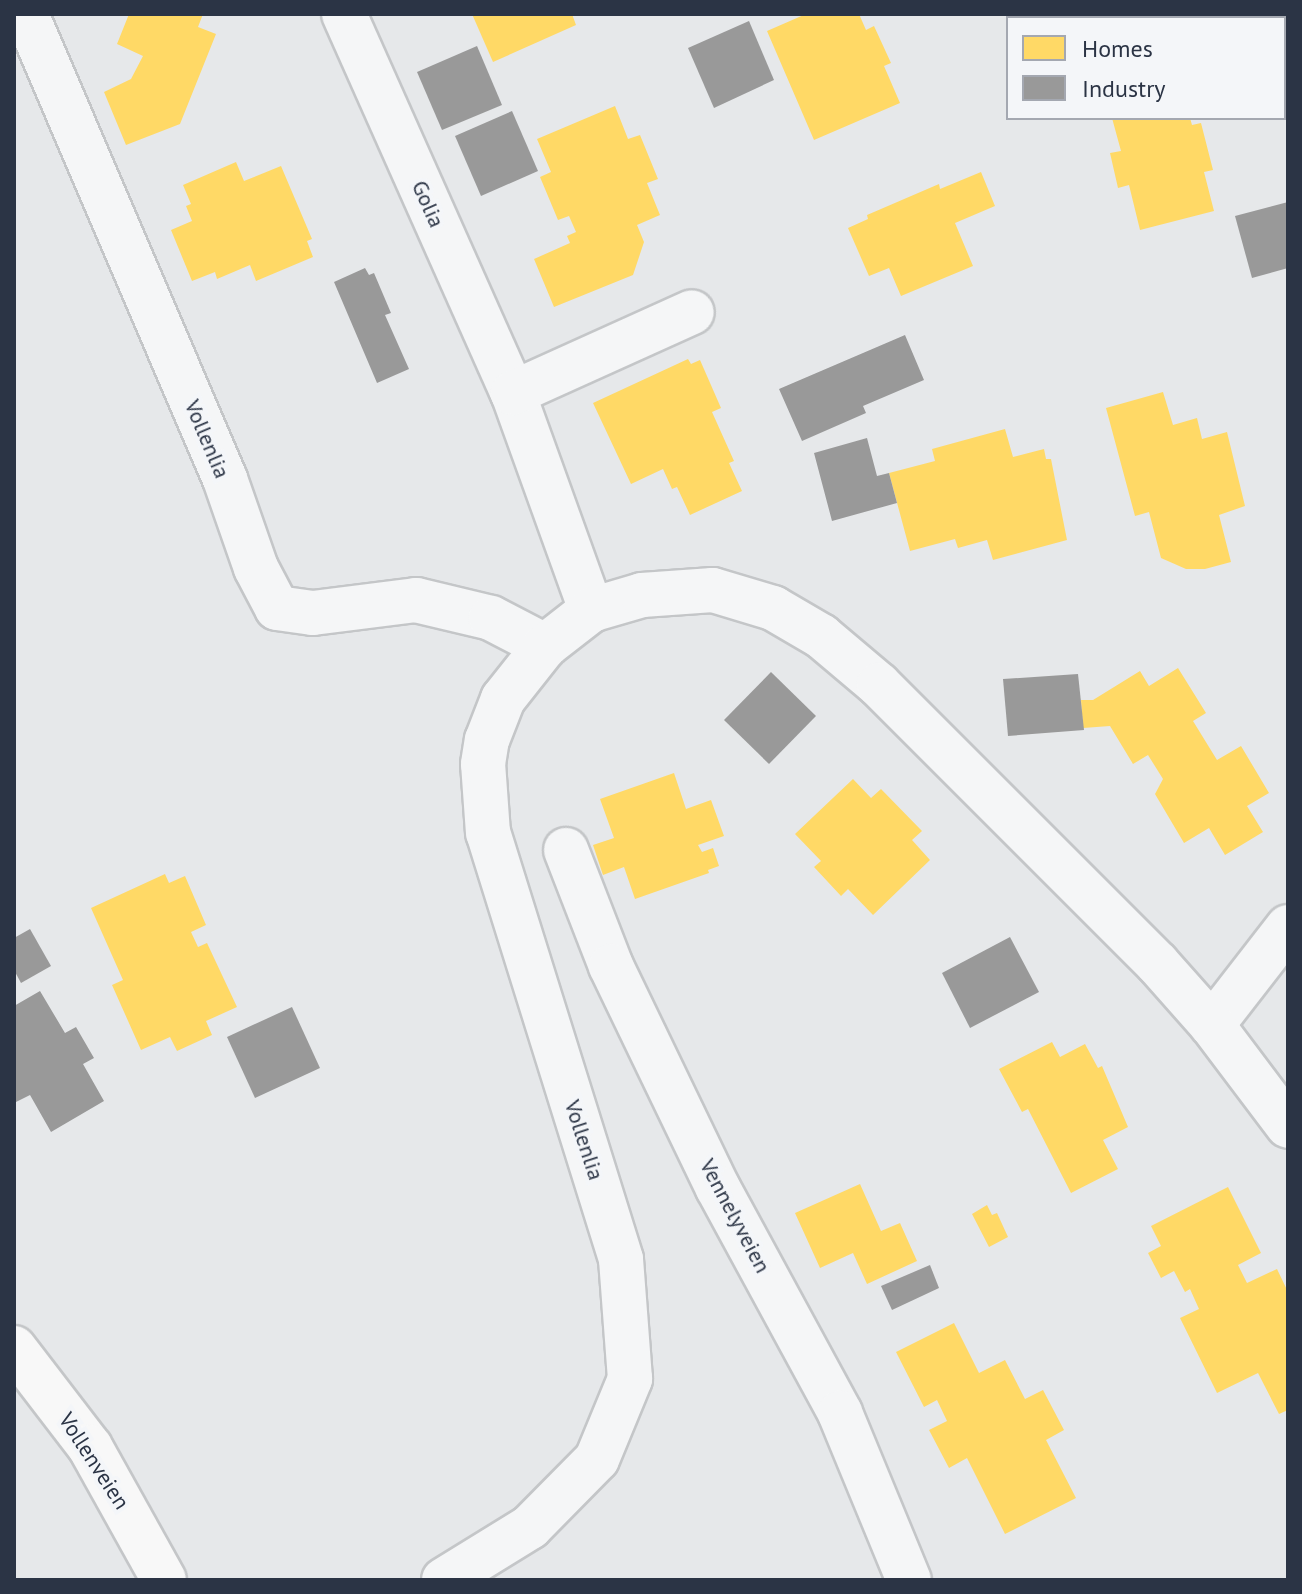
<!DOCTYPE html>
<style>
body{margin:0}
#map{position:relative;width:1302px;height:1594px;overflow:hidden;background:#e6e8ea;font-family:"PT Sans",sans-serif}
div>[style]{position:absolute}
[style*='--x']{left:calc(var(--x)*1px);top:calc(var(--y)*1px);width:calc(var(--w)*1px);rotate:calc(var(--a)*1deg)}
.homes>*{inset:0;background:#ffd966}
.industry>*{inset:0;background:#999}
.roads{filter:drop-shadow(2px 0 #c4c6c8) drop-shadow(-2px 0 #c4c6c8) drop-shadow(0 2px #c4c6c8) drop-shadow(0 -2px #c4c6c8)}
.minor>*{height:44px;margin:-22px;padding:0 22px;transform-origin:22px;border-radius:22px;background:#f5f6f7}
.major>*{height:44px;margin:-22px;padding:0 22px;transform-origin:22px;border-radius:22px;background:#f8f8f8}
span{translate:-50% -50%;white-space:nowrap;text-align:center;line-height:1.15;-webkit-text-stroke:8px #f4f6f9;paint-order:stroke}
.street-label{font-size:22px;color:#2b3445}
.frame{position:absolute;inset:0;border:16px solid #2b3445;pointer-events:none}
.legend{position:absolute;left:1006px;top:16px;width:280px;height:104px;box-sizing:border-box;background:#f4f6f9;border:2px solid #a4a8b1;margin:0;padding:10px 14px;list-style:none;font-size:24px;color:#2b3445}
.legend li{display:flex;align-items:center;gap:16px;height:40px}
.legend b{width:40px;border:2px solid #a4a8b1}
</style>
<div id="map">
<div class="homes">
<div style="clip-path:polygon(129px 14px,203px 14px,198px 27px,216px 34px,180px 124px,126px 145px,104px 92px,131px 79px,143px 56px,117px 44px)"></div>
<div style="clip-path:polygon(472px 14px,572px 14px,576px 25px,493px 62px)"></div>
<div style="clip-path:polygon(806px 14px,859px 14px,866px 30px,874px 26px,891px 63px,884px 66px,900px 103px,814px 140px,767px 31px)"></div>
<div style="clip-path:polygon(615px 106px,628px 139px,640px 135px,658px 179px,647px 183px,660px 215px,637px 225px,644px 242px,633px 275px,554px 307px,534px 259px,570px 243px,567px 236px,576px 232px,569px 216px,558px 220px,540px 177px,551px 172px,537px 139px)"></div>
<div style="clip-path:polygon(1112px 118px,1190px 118px,1192px 125px,1201px 123px,1213px 170px,1204px 172px,1214px 211px,1140px 230px,1129px 185px,1118px 188px,1110px 153px,1121px 151px)"></div>
<div style="clip-path:polygon(236px 162px,244px 181px,281px 166px,312px 239px,307px 241px,313px 257px,256px 281px,250px 265px,217px 279px,215px 272px,192px 281px,171px 230px,192px 221px,186px 206px,191px 204px,183px 185px)"></div>
<div style="clip-path:polygon(981px 172px,995px 206px,955px 223px,973px 266px,901px 296px,889px 268px,869px 276px,848px 228px,868px 219px,867px 215px,939px 184px,940px 189px)"></div>
<div style="clip-path:polygon(688px 359px,691px 364px,700px 360px,721px 408px,712px 412px,734px 461px,729px 463px,742px 491px,690px 515px,677px 487px,672px 489px,663px 469px,631px 484px,593px 403px)"></div>
<div style="clip-path:polygon(1163px 392px,1173px 425px,1197px 418px,1202px 439px,1227px 432px,1245px 506px,1219px 515px,1231px 562px,1205px 569px,1186px 569px,1161px 558px,1149px 512px,1135px 516px,1106px 408px)"></div>
<div style="clip-path:polygon(1005px 429px,1013px 457px,1044px 449px,1046px 459px,1051px 459px,1067px 540px,993px 560px,987px 540px,958px 548px,955px 539px,910px 551px,889px 473px,935px 461px,932px 449px)"></div>
<div style="clip-path:polygon(1178px 668px,1206px 713px,1193px 721px,1217px 760px,1241px 746px,1269px 793px,1247px 806px,1263px 832px,1225px 855px,1209px 828px,1184px 843px,1155px 794px,1163px 779px,1148px 755px,1133px 764px,1110px 726px,1083px 728px,1081px 700px,1093px 700px,1140px 671px,1149px 686px)"></div>
<div style="clip-path:polygon(674px 773px,686px 809px,711px 800px,724px 836px,698px 845px,702px 852px,713px 848px,719px 866px,708px 870px,709px 873px,635px 899px,624px 867px,603px 875px,593px 845px,614px 838px,600px 799px)"></div>
<div style="clip-path:polygon(853px 779px,871px 798px,881px 789px,922px 831px,912px 840px,930px 860px,873px 915px,848px 889px,841px 896px,814px 867px,821px 861px,795px 834px)"></div>
<div style="clip-path:polygon(165px 874px,169px 883px,185px 876px,206px 925px,191px 932px,198px 947px,207px 943px,237px 1007px,206px 1021px,212px 1035px,177px 1051px,170px 1037px,141px 1050px,112px 985px,123px 980px,91px 908px)"></div>
<div style="clip-path:polygon(1052px 1042px,1060px 1057px,1085px 1044px,1098px 1068px,1102px 1066px,1128px 1127px,1103px 1140px,1118px 1169px,1071px 1193px,1028px 1109px,1022px 1112px,999px 1069px)"></div>
<div style="clip-path:polygon(860px 1184px,881px 1231px,900px 1223px,917px 1261px,867px 1284px,853px 1253px,820px 1268px,795px 1213px)"></div>
<div style="clip-path:polygon(1228px 1187px,1261px 1253px,1238px 1265px,1247px 1283px,1277px 1269px,1288px 1292px,1288px 1410px,1279px 1414px,1258px 1373px,1217px 1393px,1180px 1318px,1199px 1309px,1190px 1289px,1185px 1292px,1174px 1271px,1161px 1278px,1148px 1253px,1161px 1246px,1151px 1226px)"></div>
<div style="clip-path:polygon(987px 1205px,992px 1215px,997px 1213px,1008px 1237px,989px 1247px,972px 1214px)"></div>
<div style="clip-path:polygon(954px 1323px,979px 1373px,1005px 1360px,1025px 1399px,1043px 1390px,1064px 1430px,1046px 1440px,1076px 1498px,1005px 1534px,967px 1458px,949px 1468px,929px 1430px,947px 1421px,937px 1400px,924px 1407px,896px 1352px)"></div>
</div>
<div class="industry">
<div style="clip-path:polygon(1022px 14px,1094px 14px,1096px 18px,1024px 18px)"></div>
<div style="clip-path:polygon(749px 21px,774px 80px,714px 108px,688px 48px)"></div>
<div style="clip-path:polygon(477px 46px,502px 105px,442px 130px,417px 72px)"></div>
<div style="clip-path:polygon(512px 111px,538px 171px,481px 196px,455px 136px)"></div>
<div style="clip-path:polygon(1288px 202px,1288px 268px,1252px 278px,1235px 216px)"></div>
<div style="clip-path:polygon(365px 268px,369px 275px,374px 273px,391px 313px,385px 315px,409px 369px,377px 383px,334px 282px)"></div>
<div style="clip-path:polygon(905px 335px,924px 380px,863px 406px,866px 413px,802px 441px,779px 389px)"></div>
<div style="clip-path:polygon(867px 438px,877px 476px,889px 473px,897px 503px,832px 521px,814px 453px)"></div>
<div style="clip-path:polygon(771px 672px,816px 716px,769px 764px,724px 720px)"></div>
<div style="clip-path:polygon(1078px 674px,1084px 730px,1008px 736px,1003px 679px)"></div>
<div style="clip-path:polygon(30px 929px,51px 966px,21px 983px,14px 970px,14px 938px)"></div>
<div style="clip-path:polygon(1010px 937px,1039px 992px,970px 1028px,942px 973px)"></div>
<div style="clip-path:polygon(40px 991px,65px 1033px,76px 1027px,94px 1058px,83px 1064px,104px 1101px,51px 1132px,30px 1095px,14px 1103px,14px 1006px)"></div>
<div style="clip-path:polygon(292px 1007px,320px 1068px,255px 1098px,227px 1037px)"></div>
<div style="clip-path:polygon(930px 1265px,939px 1288px,892px 1310px,881px 1286px)"></div>
</div>
<div class="roads">
<div class="minor">
<div style="--x:26;--y:14;--w:506;--a:66.83"></div>
<div style="--x:225;--y:479;--w:94;--a:70.8"></div>
<div style="--x:256;--y:568;--w:45;--a:62.3"></div>
<div style="--x:277;--y:608;--w:36;--a:8"></div>
<div style="--x:313;--y:613;--w:104;--a:-7.2"></div>
<div style="--x:416;--y:600;--w:77;--a:13.5"></div>
<div style="--x:491;--y:618;--w:61;--a:27.4"></div>
<div style="--x:344;--y:14;--w:415;--a:66"></div>
<div style="--x:513;--y:393;--w:231;--a:70.2"></div>
<div style="--x:513;--y:393;--w:196;--a:-24.3"></div>
<div style="--x:566;--y:850;--w:124;--a:68.8"></div>
<div style="--x:611;--y:966;--w:246;--a:64.3"></div>
<div style="--x:718;--y:1188;--w:256;--a:61.5"></div>
<div style="--x:840;--y:1413;--w:181;--a:67.6"></div>
<div style="--x:1212;--y:1025;--w:124;--a:-52.2"></div>
<div style="--x:444;--y:1580;--w:101;--a:-31.6"></div>
<div style="--x:530;--y:1527;--w:95;--a:-45.4"></div>
<div style="--x:597;--y:1459;--w:87;--a:-67.6"></div>
<div style="--x:630;--y:1379;--w:120;--a:-94.3"></div>
<div style="--x:621;--y:1259;--w:446;--a:-107.3"></div>
<div style="--x:488;--y:833;--w:69;--a:-94.1"></div>
<div style="--x:483;--y:764;--w:24;--a:-81"></div>
<div style="--x:487;--y:740;--w:44;--a:-68.7"></div>
<div style="--x:503;--y:699;--w:68;--a:-51.6"></div>
<div style="--x:545;--y:646;--w:58;--a:-38"></div>
<div style="--x:591;--y:610;--w:53;--a:-16.4"></div>
<div style="--x:642;--y:595;--w:71;--a:-4"></div>
<div style="--x:713;--y:590;--w:63;--a:16.7"></div>
<div style="--x:773;--y:608;--w:56;--a:30.3"></div>
<div style="--x:821;--y:636;--w:76;--a:40.2"></div>
<div style="--x:879;--y:685;--w:393;--a:45"></div>
<div style="--x:1157;--y:963;--w:83;--a:48.4"></div>
<div style="--x:1212;--y:1025;--w:126;--a:53"></div>
</div>
<div class="major">
<div style="--x:14;--y:1348;--w:125;--a:52.5"></div>
<div style="--x:90;--y:1447;--w:152;--a:60.9"></div>
</div>
</div>
<div class="street-label">
<span style="left:428px;top:204px;rotate:66deg">Golia</span>
<span style="left:207px;top:439px;rotate:67deg">Vollenlia</span>
<span style="left:584px;top:1140px;rotate:72deg">Vollenlia</span>
<span style="left:735px;top:1216px;rotate:62deg">Vennelyveien</span>
<span style="left:94px;top:1461px;rotate:57deg">Vollenveien</span>
</div>
<div class="frame"></div>
<ul class="legend">
<li><b style="height:22px;background:#ffd966"></b>Homes</li>
<li><b style="height:22px;background:#999"></b>Industry</li>
</ul>
</div>
